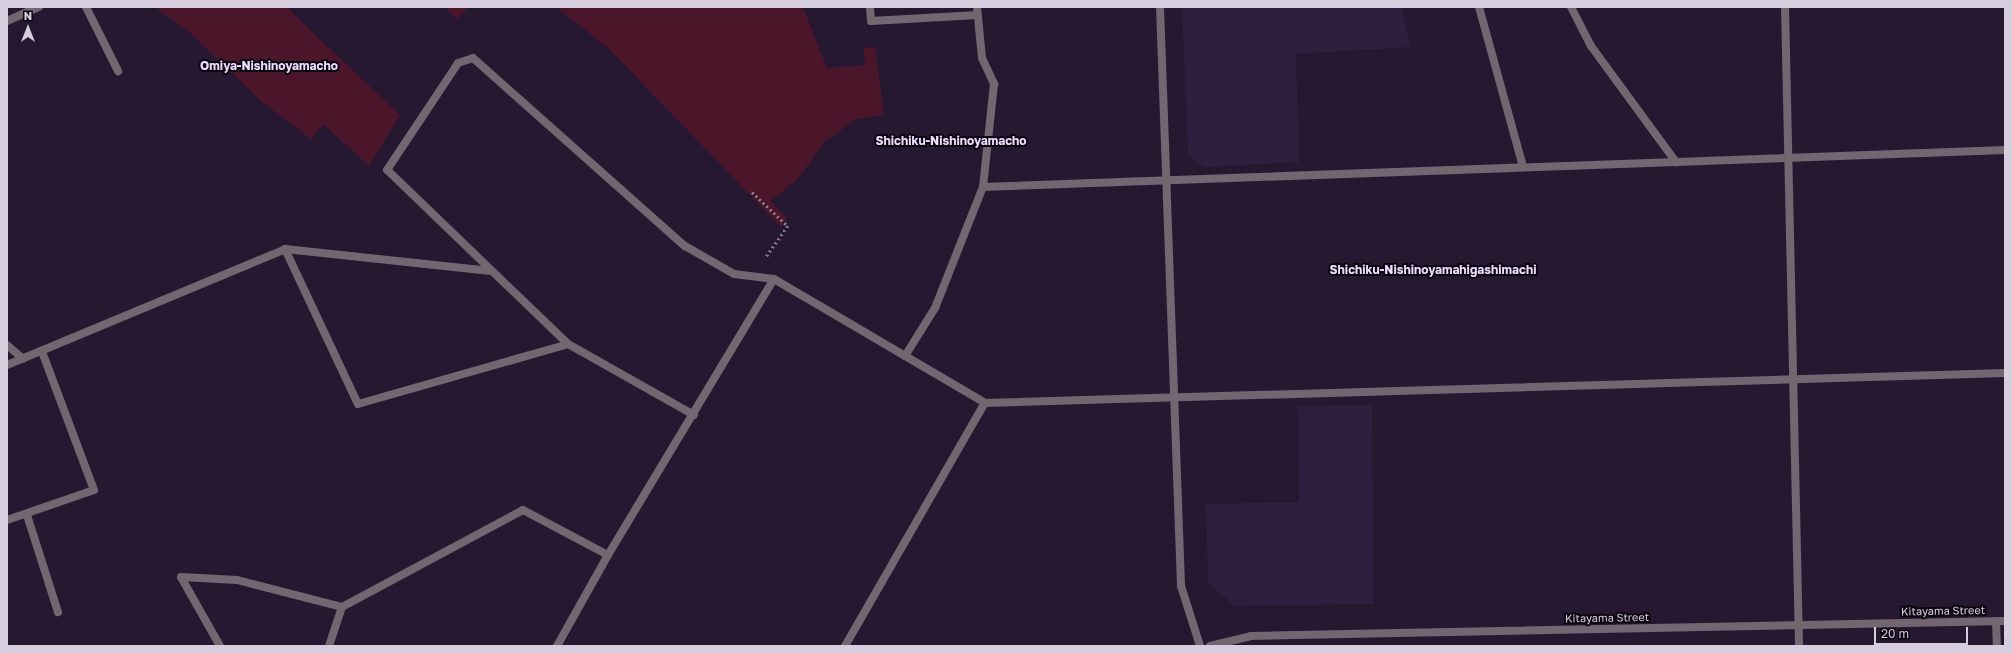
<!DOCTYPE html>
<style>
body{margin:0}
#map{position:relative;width:2012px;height:653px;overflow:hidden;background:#261831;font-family:"Golos Text",sans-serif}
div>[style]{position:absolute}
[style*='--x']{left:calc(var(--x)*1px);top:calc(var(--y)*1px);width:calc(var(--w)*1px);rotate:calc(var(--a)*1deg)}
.built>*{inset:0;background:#2f1e3d}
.green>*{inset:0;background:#4b162a}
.path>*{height:2.5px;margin-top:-1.25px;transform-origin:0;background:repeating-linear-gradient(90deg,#867b90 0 2px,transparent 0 5px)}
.service>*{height:8px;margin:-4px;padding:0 4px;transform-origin:4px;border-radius:4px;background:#736670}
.minor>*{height:8px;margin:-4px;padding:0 4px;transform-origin:4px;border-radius:4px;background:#736670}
.tertiary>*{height:8px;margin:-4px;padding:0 4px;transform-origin:4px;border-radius:4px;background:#736670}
span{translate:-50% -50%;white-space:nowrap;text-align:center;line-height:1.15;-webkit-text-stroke:4px #0c0611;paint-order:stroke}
.street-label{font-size:11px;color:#d6cdde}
.neighbourhood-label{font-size:12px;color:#eddcfe;font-weight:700}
.frame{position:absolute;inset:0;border:8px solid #d6cdde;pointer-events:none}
.north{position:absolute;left:8px;top:8px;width:40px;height:40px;-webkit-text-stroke:3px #0c0611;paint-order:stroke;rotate:0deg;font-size:11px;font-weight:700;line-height:16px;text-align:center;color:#d6cdde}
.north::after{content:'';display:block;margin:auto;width:14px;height:18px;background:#d6cdde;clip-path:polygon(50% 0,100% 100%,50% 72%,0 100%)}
.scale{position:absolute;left:1874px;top:627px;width:94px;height:18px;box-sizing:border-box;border:2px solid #d6cdde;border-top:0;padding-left:5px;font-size:12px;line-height:14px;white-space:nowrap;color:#d6cdde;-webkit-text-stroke:3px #0c0611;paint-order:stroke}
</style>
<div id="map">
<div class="built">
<div style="clip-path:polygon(1182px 7px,1401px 7px,1411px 47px,1296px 54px,1299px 162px,1204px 167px,1194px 160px,1188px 152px)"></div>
<div style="clip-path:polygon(1372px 405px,1374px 604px,1234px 606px,1208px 582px,1206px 504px,1299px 502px,1298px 406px)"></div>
</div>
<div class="green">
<div style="clip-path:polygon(155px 7px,286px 7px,400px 115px,369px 166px,323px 124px,311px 139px,261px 101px,188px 31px)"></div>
<div style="clip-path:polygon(444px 7px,468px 7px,458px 19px)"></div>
<div style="clip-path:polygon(556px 7px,803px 7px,827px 68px,865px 65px,864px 48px,875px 47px,884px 114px,855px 120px,824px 142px,798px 179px,770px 201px,787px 218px,781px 227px,607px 47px)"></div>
</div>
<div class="path">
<div style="--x:752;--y:192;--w:50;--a:43.4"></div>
<div style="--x:788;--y:226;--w:38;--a:125"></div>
</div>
<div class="service">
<div style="--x:86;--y:7;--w:72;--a:63.4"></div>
<div style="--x:870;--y:7;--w:14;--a:86"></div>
<div style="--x:871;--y:21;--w:107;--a:-3.2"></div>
<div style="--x:1479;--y:7;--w:166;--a:74.6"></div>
<div style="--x:1571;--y:7;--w:44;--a:62.9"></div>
<div style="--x:1591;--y:46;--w:144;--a:53.8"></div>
<div style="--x:7;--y:21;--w:35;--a:-24"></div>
<div style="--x:905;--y:356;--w:57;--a:-58"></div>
<div style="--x:935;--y:308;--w:130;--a:-68.4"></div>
<div style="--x:27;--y:515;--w:102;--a:72.3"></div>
<div style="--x:220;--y:646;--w:79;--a:-119.5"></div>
<div style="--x:181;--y:577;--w:56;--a:3.1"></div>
<div style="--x:237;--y:580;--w:108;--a:14.4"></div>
<div style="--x:342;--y:607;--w:205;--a:-28.2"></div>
<div style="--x:523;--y:510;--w:96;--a:27.9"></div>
<div style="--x:329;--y:646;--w:41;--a:-71.6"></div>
</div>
<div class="minor">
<div style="--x:977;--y:7;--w:51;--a:84.4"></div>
<div style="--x:982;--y:58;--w:29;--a:65"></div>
<div style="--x:994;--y:84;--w:104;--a:96.1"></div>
<div style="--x:983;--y:187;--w:1023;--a:-2.07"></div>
<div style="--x:1785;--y:7;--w:639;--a:88.74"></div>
<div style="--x:285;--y:249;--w:171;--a:64.8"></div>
<div style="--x:358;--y:404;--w:218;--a:-15.9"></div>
<div style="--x:7;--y:345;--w:21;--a:41"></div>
<div style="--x:7;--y:365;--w:301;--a:-22.6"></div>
<div style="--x:285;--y:249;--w:207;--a:6.1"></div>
<div style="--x:694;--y:415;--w:145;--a:-150.6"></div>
<div style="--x:568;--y:344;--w:251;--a:-136.1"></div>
<div style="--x:387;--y:170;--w:128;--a:-56.4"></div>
<div style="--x:458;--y:63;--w:16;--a:-18"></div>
<div style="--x:473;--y:58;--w:283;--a:41.6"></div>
<div style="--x:685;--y:246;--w:56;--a:29.7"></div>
<div style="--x:734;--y:274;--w:40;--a:7.1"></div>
<div style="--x:774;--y:279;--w:245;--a:30.4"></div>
<div style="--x:985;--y:403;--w:1020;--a:-1.68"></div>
<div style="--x:7;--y:520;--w:92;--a:-19"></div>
<div style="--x:94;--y:490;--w:147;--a:-110.6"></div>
<div style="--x:557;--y:646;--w:104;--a:-60.7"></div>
<div style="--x:608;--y:555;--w:322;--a:-59"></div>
<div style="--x:845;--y:646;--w:280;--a:-60.1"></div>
</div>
<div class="tertiary">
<div style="--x:1160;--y:7;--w:579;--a:87.92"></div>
<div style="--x:1181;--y:586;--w:63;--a:72.4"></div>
<div style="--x:1996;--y:621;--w:25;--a:88"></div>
<div style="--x:1210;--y:646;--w:42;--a:-13.7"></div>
<div style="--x:1251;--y:636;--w:754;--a:-1.14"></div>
</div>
<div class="street-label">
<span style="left:1943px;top:611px;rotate:-1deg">Kitayama Street</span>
<span style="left:1607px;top:618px;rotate:-1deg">Kitayama Street</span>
</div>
<div class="neighbourhood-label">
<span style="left:269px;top:66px">Omiya-Nishinoyamacho</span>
<span style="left:951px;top:141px">Shichiku-Nishinoyamacho</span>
<span style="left:1433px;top:270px">Shichiku-Nishinoyamahigashimachi</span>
</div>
<div class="frame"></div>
<div class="north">N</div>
<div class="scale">20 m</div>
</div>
